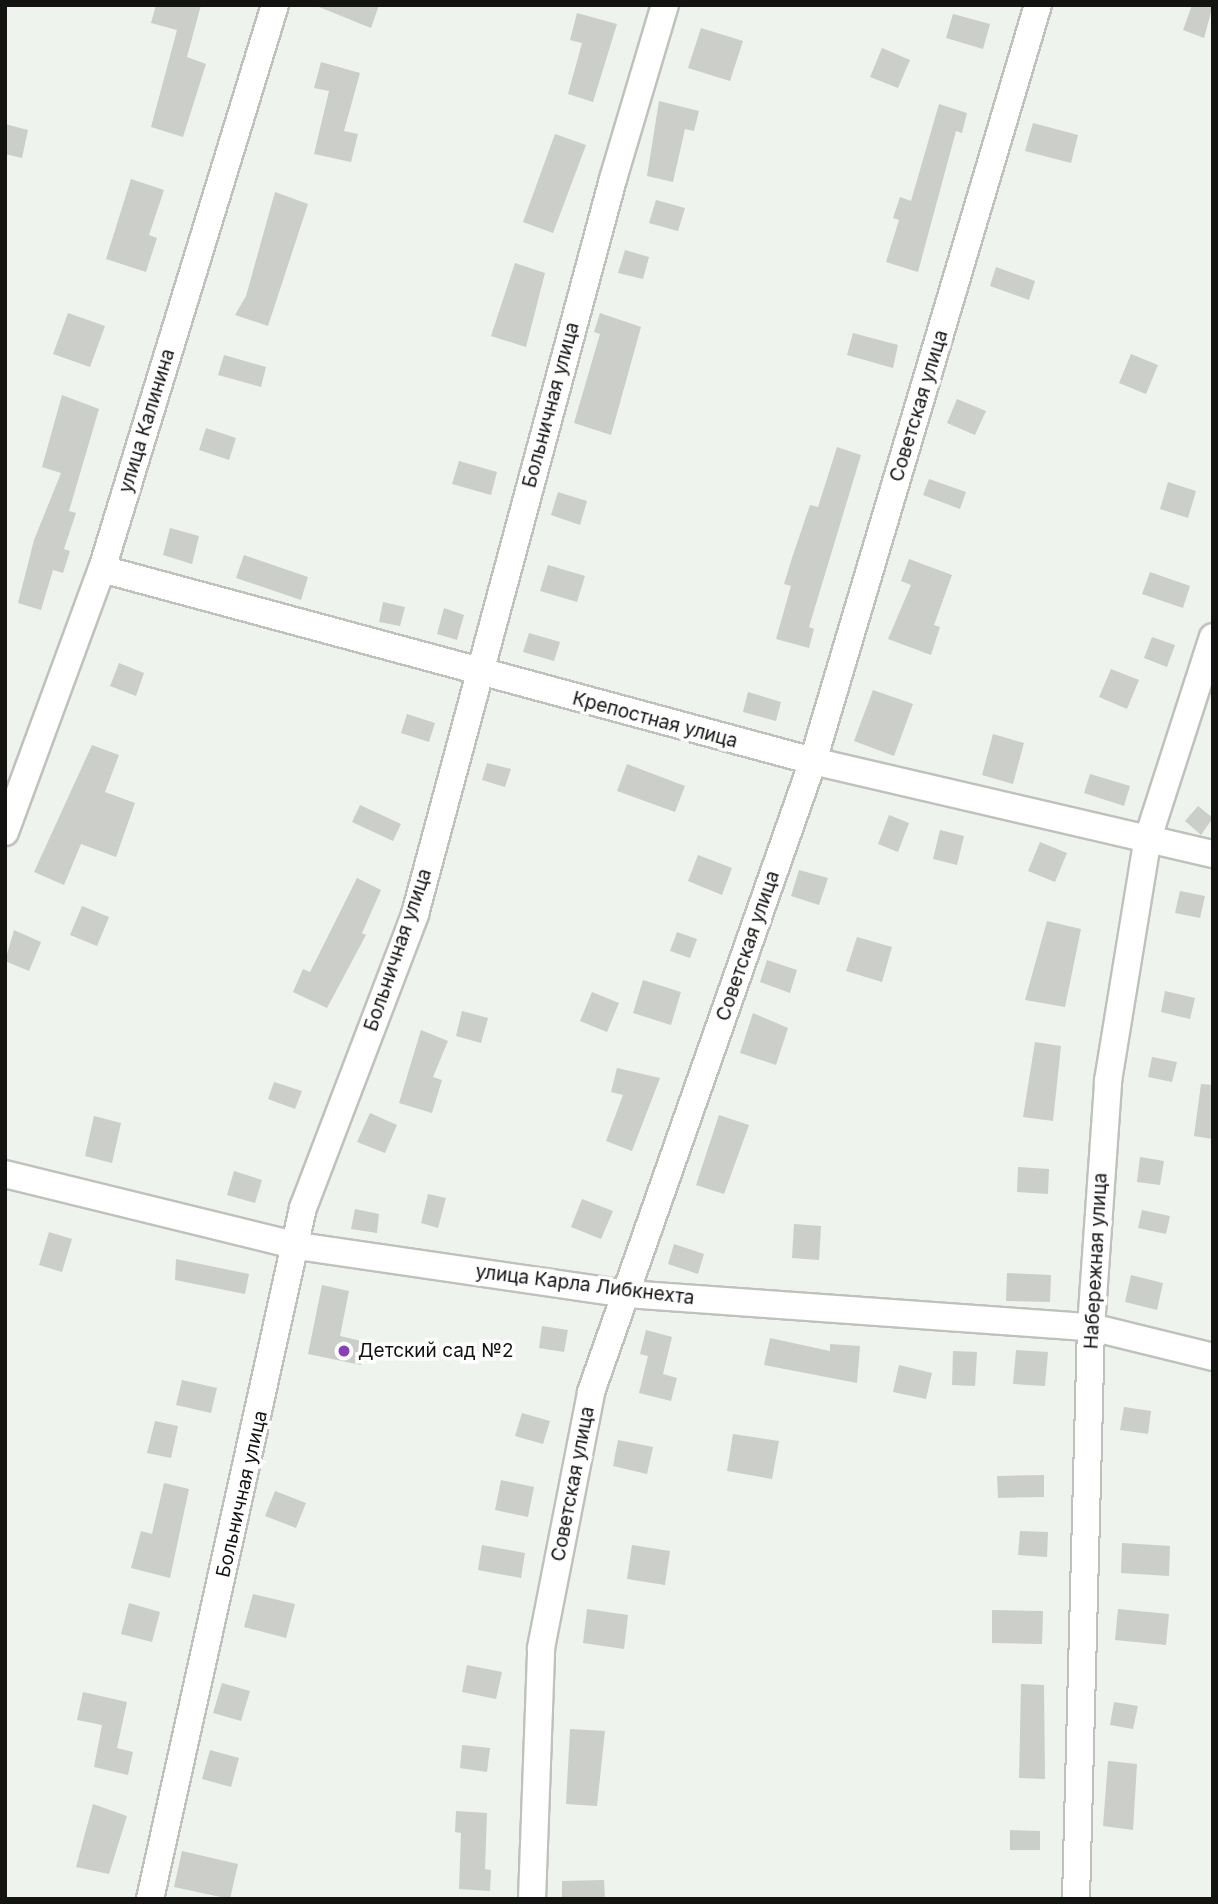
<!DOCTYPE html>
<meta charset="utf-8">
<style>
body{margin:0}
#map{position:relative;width:1218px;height:1904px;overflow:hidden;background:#eff3ed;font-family:Inter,sans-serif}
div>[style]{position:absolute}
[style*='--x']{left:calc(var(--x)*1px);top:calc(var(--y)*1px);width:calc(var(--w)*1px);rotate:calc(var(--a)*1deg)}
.building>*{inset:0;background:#cbcec9}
.roads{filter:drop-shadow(2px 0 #bfc2bc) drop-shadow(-2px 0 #bfc2bc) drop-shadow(0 2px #bfc2bc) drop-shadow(0 -2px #bfc2bc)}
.minor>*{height:26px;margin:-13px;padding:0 13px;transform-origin:13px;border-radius:13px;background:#fff}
.dots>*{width:19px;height:19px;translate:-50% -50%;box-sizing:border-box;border:4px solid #fefffe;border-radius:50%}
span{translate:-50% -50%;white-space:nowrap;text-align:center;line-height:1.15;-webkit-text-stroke:7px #fefffe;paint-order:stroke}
.street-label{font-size:19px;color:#131412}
.poi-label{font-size:19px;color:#131412}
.left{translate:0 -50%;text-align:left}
.frame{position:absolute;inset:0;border:7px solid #131412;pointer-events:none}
</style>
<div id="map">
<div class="building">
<div style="clip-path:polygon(156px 5px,201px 5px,187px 57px,206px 64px,183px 137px,151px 127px,177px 30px,151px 23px)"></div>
<div style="clip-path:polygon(314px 5px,379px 5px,371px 28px)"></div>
<div style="clip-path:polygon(1192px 5px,1213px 5px,1204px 38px,1183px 30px)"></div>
<div style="clip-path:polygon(577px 13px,617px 24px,593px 102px,568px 94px,582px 43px,570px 40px)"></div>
<div style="clip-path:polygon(953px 14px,990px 24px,983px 49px,946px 38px)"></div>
<div style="clip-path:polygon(701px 28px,743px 41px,730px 81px,688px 68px)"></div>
<div style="clip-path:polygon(882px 48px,910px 60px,898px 88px,870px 77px)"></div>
<div style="clip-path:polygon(321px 62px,360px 73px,344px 131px,358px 134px,351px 162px,314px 154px,329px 91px,314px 88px)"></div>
<div style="clip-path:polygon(659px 101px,699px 111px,694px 131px,685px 129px,673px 182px,647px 176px)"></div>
<div style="clip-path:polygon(939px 104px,967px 113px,962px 133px,956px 131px,918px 272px,886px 262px,899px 220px,893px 218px,900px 197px,911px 201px)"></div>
<div style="clip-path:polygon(1033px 123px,1078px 135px,1071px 163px,1025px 151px)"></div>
<div style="clip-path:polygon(5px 124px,28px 130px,22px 158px,5px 154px)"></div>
<div style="clip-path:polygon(555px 134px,586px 145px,553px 233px,523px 222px)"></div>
<div style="clip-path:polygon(131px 179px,164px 190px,149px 235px,157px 238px,146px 272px,106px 259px)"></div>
<div style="clip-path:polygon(275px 192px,308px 204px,268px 326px,235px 315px,246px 296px)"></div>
<div style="clip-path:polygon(656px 200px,685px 208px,678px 231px,649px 223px)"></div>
<div style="clip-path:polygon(625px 250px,649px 257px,643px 279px,618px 273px)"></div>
<div style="clip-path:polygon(515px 263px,545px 273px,526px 347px,491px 336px)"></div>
<div style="clip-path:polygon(996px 267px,1035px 281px,1029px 300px,990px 286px)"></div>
<div style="clip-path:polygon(68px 313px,105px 326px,90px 367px,53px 354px)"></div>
<div style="clip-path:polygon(600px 313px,641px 327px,611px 435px,574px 423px,600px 334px,594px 332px)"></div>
<div style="clip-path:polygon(853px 333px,898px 345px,893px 368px,847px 355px)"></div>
<div style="clip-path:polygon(1131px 354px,1158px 365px,1146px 394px,1119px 383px)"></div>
<div style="clip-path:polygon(224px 355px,266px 367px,261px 387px,218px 375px)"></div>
<div style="clip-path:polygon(62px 395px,99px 409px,69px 511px,76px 513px,64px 549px,70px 551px,63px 573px,53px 570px,41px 610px,18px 603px,34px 540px,61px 473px,42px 467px)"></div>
<div style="clip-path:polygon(957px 399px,986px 411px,975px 435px,947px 423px)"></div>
<div style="clip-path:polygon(206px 428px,236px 438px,229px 460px,199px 450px)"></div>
<div style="clip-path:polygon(837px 447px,861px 455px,809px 627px,814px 629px,809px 648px,776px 639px,791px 586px,784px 584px,792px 558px,810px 505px,818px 507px)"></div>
<div style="clip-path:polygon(459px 461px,497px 472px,491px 495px,452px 484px)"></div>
<div style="clip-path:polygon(929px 479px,966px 492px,960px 509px,923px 495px)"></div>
<div style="clip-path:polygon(1168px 482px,1196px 491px,1188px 518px,1160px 509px)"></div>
<div style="clip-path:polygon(558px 492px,587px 501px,580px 525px,551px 515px)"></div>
<div style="clip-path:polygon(170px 528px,199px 536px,192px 564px,163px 555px)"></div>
<div style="clip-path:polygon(244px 555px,308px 577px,301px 600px,236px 578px)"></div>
<div style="clip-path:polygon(909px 559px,952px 575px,934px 625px,940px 627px,931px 655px,888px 639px,911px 585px,901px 581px)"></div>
<div style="clip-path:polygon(548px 565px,585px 576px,577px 602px,540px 591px)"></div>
<div style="clip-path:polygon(1150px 572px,1190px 586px,1183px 608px,1142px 594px)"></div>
<div style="clip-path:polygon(383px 602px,405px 607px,400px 626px,379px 622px)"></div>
<div style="clip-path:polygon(444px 608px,464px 615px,457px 640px,437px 634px)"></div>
<div style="clip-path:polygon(529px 633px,560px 642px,554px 661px,523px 652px)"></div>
<div style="clip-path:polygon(1152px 637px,1175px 645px,1167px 667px,1144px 658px)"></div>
<div style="clip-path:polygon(119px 663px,144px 673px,136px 696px,110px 686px)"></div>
<div style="clip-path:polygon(1111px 669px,1139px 680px,1127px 709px,1099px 697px)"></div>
<div style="clip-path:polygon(873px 690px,913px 704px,894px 756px,854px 741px)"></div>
<div style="clip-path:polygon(748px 692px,781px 702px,776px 721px,743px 712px)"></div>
<div style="clip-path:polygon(407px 714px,435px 723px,429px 742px,401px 733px)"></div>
<div style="clip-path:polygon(993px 734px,1024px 743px,1013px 784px,982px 775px)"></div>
<div style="clip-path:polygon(92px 745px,119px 755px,105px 792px,135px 803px,116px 857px,81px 844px,64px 885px,34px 872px)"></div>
<div style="clip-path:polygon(487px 763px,511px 769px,505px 787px,482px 780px)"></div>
<div style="clip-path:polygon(627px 764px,685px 786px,675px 812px,617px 791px)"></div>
<div style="clip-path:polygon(1090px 774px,1130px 786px,1124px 806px,1084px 793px)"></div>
<div style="clip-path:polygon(360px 805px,401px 824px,393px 841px,352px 822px)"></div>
<div style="clip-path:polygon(1198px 806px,1213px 818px,1201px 835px,1185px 821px)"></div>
<div style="clip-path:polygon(889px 815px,909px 823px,898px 852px,878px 844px)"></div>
<div style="clip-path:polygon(940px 830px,964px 836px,957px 865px,933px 859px)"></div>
<div style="clip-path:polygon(1040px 842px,1067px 853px,1055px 882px,1028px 871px)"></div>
<div style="clip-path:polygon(698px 855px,732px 868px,722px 895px,688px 881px)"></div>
<div style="clip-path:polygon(799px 870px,828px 878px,819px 905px,791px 896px)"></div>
<div style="clip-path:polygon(357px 878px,381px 890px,362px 933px,366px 935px,327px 1008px,293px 992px,303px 969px,310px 972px)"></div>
<div style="clip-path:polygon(1180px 891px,1205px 896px,1200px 918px,1175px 913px)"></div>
<div style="clip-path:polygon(82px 906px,109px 917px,97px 946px,70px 935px)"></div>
<div style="clip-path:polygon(1047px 921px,1081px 929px,1065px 1007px,1025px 1000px)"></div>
<div style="clip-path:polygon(14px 930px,41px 942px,29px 971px,5px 961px)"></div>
<div style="clip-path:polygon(677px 932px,697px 939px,690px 958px,670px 951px)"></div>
<div style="clip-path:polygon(857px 937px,892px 947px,882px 982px,846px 971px)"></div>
<div style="clip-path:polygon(767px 960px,797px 970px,790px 993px,760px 982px)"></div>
<div style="clip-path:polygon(643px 980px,681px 992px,671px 1025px,633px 1013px)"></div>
<div style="clip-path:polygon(1165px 991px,1195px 998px,1190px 1019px,1161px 1012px)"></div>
<div style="clip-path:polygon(592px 992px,619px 1003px,607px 1032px,580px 1021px)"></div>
<div style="clip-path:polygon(462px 1011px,488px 1018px,481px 1043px,456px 1036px)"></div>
<div style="clip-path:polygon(753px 1013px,788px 1028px,776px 1065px,740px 1053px)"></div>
<div style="clip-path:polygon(421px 1030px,448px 1041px,433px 1077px,442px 1080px,432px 1113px,399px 1103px)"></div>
<div style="clip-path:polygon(1035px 1042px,1061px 1046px,1053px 1121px,1023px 1117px)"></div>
<div style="clip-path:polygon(1152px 1057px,1177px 1062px,1172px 1082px,1148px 1077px)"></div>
<div style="clip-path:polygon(617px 1068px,660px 1078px,632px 1151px,606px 1141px,623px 1095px,611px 1092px)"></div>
<div style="clip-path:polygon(274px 1082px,302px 1091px,295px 1109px,268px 1099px)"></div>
<div style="clip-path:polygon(1201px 1084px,1213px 1085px,1213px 1139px,1194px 1136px)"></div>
<div style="clip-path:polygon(370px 1113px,397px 1125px,385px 1153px,357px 1142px)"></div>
<div style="clip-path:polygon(719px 1115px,749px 1125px,724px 1194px,696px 1185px)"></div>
<div style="clip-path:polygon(94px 1116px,121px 1123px,112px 1163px,85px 1156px)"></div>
<div style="clip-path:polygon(1140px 1157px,1164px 1161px,1160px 1185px,1137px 1182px)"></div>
<div style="clip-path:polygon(1018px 1167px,1049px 1169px,1048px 1194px,1017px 1192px)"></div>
<div style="clip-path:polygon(234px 1171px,262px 1180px,255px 1203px,227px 1195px)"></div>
<div style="clip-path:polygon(428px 1194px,446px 1198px,438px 1228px,421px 1223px)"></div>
<div style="clip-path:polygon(582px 1199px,613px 1211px,601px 1239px,571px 1227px)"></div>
<div style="clip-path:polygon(355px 1209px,379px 1214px,377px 1233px,351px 1229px)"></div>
<div style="clip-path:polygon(1142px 1210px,1170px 1216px,1166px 1234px,1138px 1228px)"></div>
<div style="clip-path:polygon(794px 1224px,821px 1226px,819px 1260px,792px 1258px)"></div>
<div style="clip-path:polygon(49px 1232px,72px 1239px,62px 1272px,39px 1265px)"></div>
<div style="clip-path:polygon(674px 1244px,704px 1254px,698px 1274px,668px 1264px)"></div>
<div style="clip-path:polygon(176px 1259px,249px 1274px,245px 1294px,175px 1280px)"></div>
<div style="clip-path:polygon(1007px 1273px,1051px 1275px,1050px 1302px,1006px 1301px)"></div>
<div style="clip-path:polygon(1131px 1275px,1163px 1283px,1157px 1310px,1125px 1302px)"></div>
<div style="clip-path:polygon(322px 1285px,349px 1291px,340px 1336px,366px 1342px,361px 1365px,308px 1354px)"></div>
<div style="clip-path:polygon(542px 1326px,568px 1330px,564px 1352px,539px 1348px)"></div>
<div style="clip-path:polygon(646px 1330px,672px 1337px,663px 1374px,677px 1378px,671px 1401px,639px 1393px,648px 1356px,640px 1354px)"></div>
<div style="clip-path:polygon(770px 1338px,830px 1351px,830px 1344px,860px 1346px,857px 1383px,764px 1365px)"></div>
<div style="clip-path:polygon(1016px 1350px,1048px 1352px,1045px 1386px,1013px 1384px)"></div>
<div style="clip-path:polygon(953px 1351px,977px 1352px,975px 1386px,952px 1385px)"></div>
<div style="clip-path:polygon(899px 1365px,932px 1373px,926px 1399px,893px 1392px)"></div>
<div style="clip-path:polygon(182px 1380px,217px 1388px,211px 1413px,176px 1405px)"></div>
<div style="clip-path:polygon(1124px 1407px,1151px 1411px,1148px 1434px,1120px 1430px)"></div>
<div style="clip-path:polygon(522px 1413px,550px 1421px,543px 1444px,515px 1436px)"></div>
<div style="clip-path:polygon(155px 1421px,178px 1426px,171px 1458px,147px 1453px)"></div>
<div style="clip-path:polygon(733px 1434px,779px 1441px,772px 1479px,727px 1471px)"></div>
<div style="clip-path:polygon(618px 1440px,653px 1447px,647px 1474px,613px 1466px)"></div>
<div style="clip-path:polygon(1044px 1475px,1044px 1497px,998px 1498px,997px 1476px)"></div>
<div style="clip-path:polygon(501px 1480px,534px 1487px,528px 1517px,495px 1510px)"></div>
<div style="clip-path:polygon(164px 1483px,189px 1489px,170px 1578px,131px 1568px,141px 1531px,152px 1534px)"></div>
<div style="clip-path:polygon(275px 1491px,306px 1503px,296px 1528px,265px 1516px)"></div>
<div style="clip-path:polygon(1020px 1531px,1048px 1532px,1047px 1557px,1018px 1555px)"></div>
<div style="clip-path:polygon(1122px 1543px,1170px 1546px,1169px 1576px,1121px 1573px)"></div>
<div style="clip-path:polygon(482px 1545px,525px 1553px,521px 1578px,478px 1570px)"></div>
<div style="clip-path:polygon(632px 1545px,670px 1551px,665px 1585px,627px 1579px)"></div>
<div style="clip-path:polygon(253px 1594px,295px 1604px,286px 1638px,244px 1627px)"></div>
<div style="clip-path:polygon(129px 1603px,160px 1612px,152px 1642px,121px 1634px)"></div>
<div style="clip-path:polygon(587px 1609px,628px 1615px,624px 1649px,583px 1643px)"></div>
<div style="clip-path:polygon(1118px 1609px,1169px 1614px,1166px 1645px,1115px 1640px)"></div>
<div style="clip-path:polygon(992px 1610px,1043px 1611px,1042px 1644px,992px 1643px)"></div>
<div style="clip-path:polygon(467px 1665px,502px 1672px,496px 1699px,462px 1692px)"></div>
<div style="clip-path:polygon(222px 1683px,250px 1691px,241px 1721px,213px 1713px)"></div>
<div style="clip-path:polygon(1021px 1684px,1044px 1685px,1045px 1779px,1019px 1778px)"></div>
<div style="clip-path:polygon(83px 1692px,127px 1702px,117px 1748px,133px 1752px,128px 1775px,94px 1767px,102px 1725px,77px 1720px)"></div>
<div style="clip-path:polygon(1114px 1702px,1138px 1706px,1133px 1729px,1110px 1725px)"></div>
<div style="clip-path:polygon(570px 1729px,605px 1731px,597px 1806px,566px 1804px)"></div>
<div style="clip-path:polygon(462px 1745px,490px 1748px,487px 1772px,460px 1768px)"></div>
<div style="clip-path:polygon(210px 1750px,239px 1758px,231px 1787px,202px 1779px)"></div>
<div style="clip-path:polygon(1108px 1761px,1137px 1764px,1133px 1830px,1103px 1826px)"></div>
<div style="clip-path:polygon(93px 1804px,127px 1816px,109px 1874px,76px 1867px)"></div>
<div style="clip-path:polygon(456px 1811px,487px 1813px,485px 1869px,491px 1870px,490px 1891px,459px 1889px,461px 1833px,455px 1832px)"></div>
<div style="clip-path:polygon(1010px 1830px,1040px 1831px,1040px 1850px,1010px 1850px)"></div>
<div style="clip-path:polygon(182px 1851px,238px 1864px,230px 1899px,174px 1887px)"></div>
<div style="clip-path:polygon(604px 1880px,605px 1899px,562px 1899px,562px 1881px)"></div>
</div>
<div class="roads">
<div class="minor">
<div style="--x:102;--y:569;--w:736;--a:15.11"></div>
<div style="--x:813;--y:761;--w:411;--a:13.1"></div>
<div style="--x:5;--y:832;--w:280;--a:-69.8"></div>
<div style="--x:102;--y:569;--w:590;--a:-72.95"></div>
<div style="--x:5;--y:1174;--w:302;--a:13.8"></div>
<div style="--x:298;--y:1246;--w:331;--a:8.3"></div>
<div style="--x:626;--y:1294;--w:466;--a:4.1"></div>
<div style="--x:1091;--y:1327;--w:126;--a:13.8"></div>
<div style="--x:150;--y:1899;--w:708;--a:-77.52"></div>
<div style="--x:303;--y:1208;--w:315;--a:-69.1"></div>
<div style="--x:415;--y:914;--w:761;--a:-74.92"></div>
<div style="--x:613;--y:179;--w:182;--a:-73.4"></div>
<div style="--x:532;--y:1899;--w:251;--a:-87.9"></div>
<div style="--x:541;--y:1648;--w:261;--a:-78.9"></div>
<div style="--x:591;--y:1392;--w:669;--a:-70.62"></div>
<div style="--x:813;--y:761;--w:789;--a:-73.43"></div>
<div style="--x:1076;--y:1899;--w:572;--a:-88.5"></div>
<div style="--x:1091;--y:1327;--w:247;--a:-86"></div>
<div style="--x:1108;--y:1081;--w:246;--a:-80.7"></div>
<div style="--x:1148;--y:838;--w:211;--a:-72.1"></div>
</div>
</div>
<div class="dots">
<div style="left:344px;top:1351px;background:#8741b4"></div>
</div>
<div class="street-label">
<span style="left:551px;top:405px;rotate:-75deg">Больничная улица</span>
<span style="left:919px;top:406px;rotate:-73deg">Советская улица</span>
<span style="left:147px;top:421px;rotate:-73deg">улица Калинина</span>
<span style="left:655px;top:720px;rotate:15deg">Крепостная улица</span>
<span style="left:748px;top:946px;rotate:-71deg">Советская улица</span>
<span style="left:398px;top:950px;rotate:-71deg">Больничная улица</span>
<span style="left:1096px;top:1261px;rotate:-87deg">Набережная улица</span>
<span style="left:585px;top:1285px;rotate:7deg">улица Карла Либкнехта</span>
<span style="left:573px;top:1484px;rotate:-79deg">Советская улица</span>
<span style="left:242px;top:1494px;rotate:-77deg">Больничная улица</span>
</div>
<div class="poi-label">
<span class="left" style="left:358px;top:1351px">Детский сад №2</span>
</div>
<div class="frame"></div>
</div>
